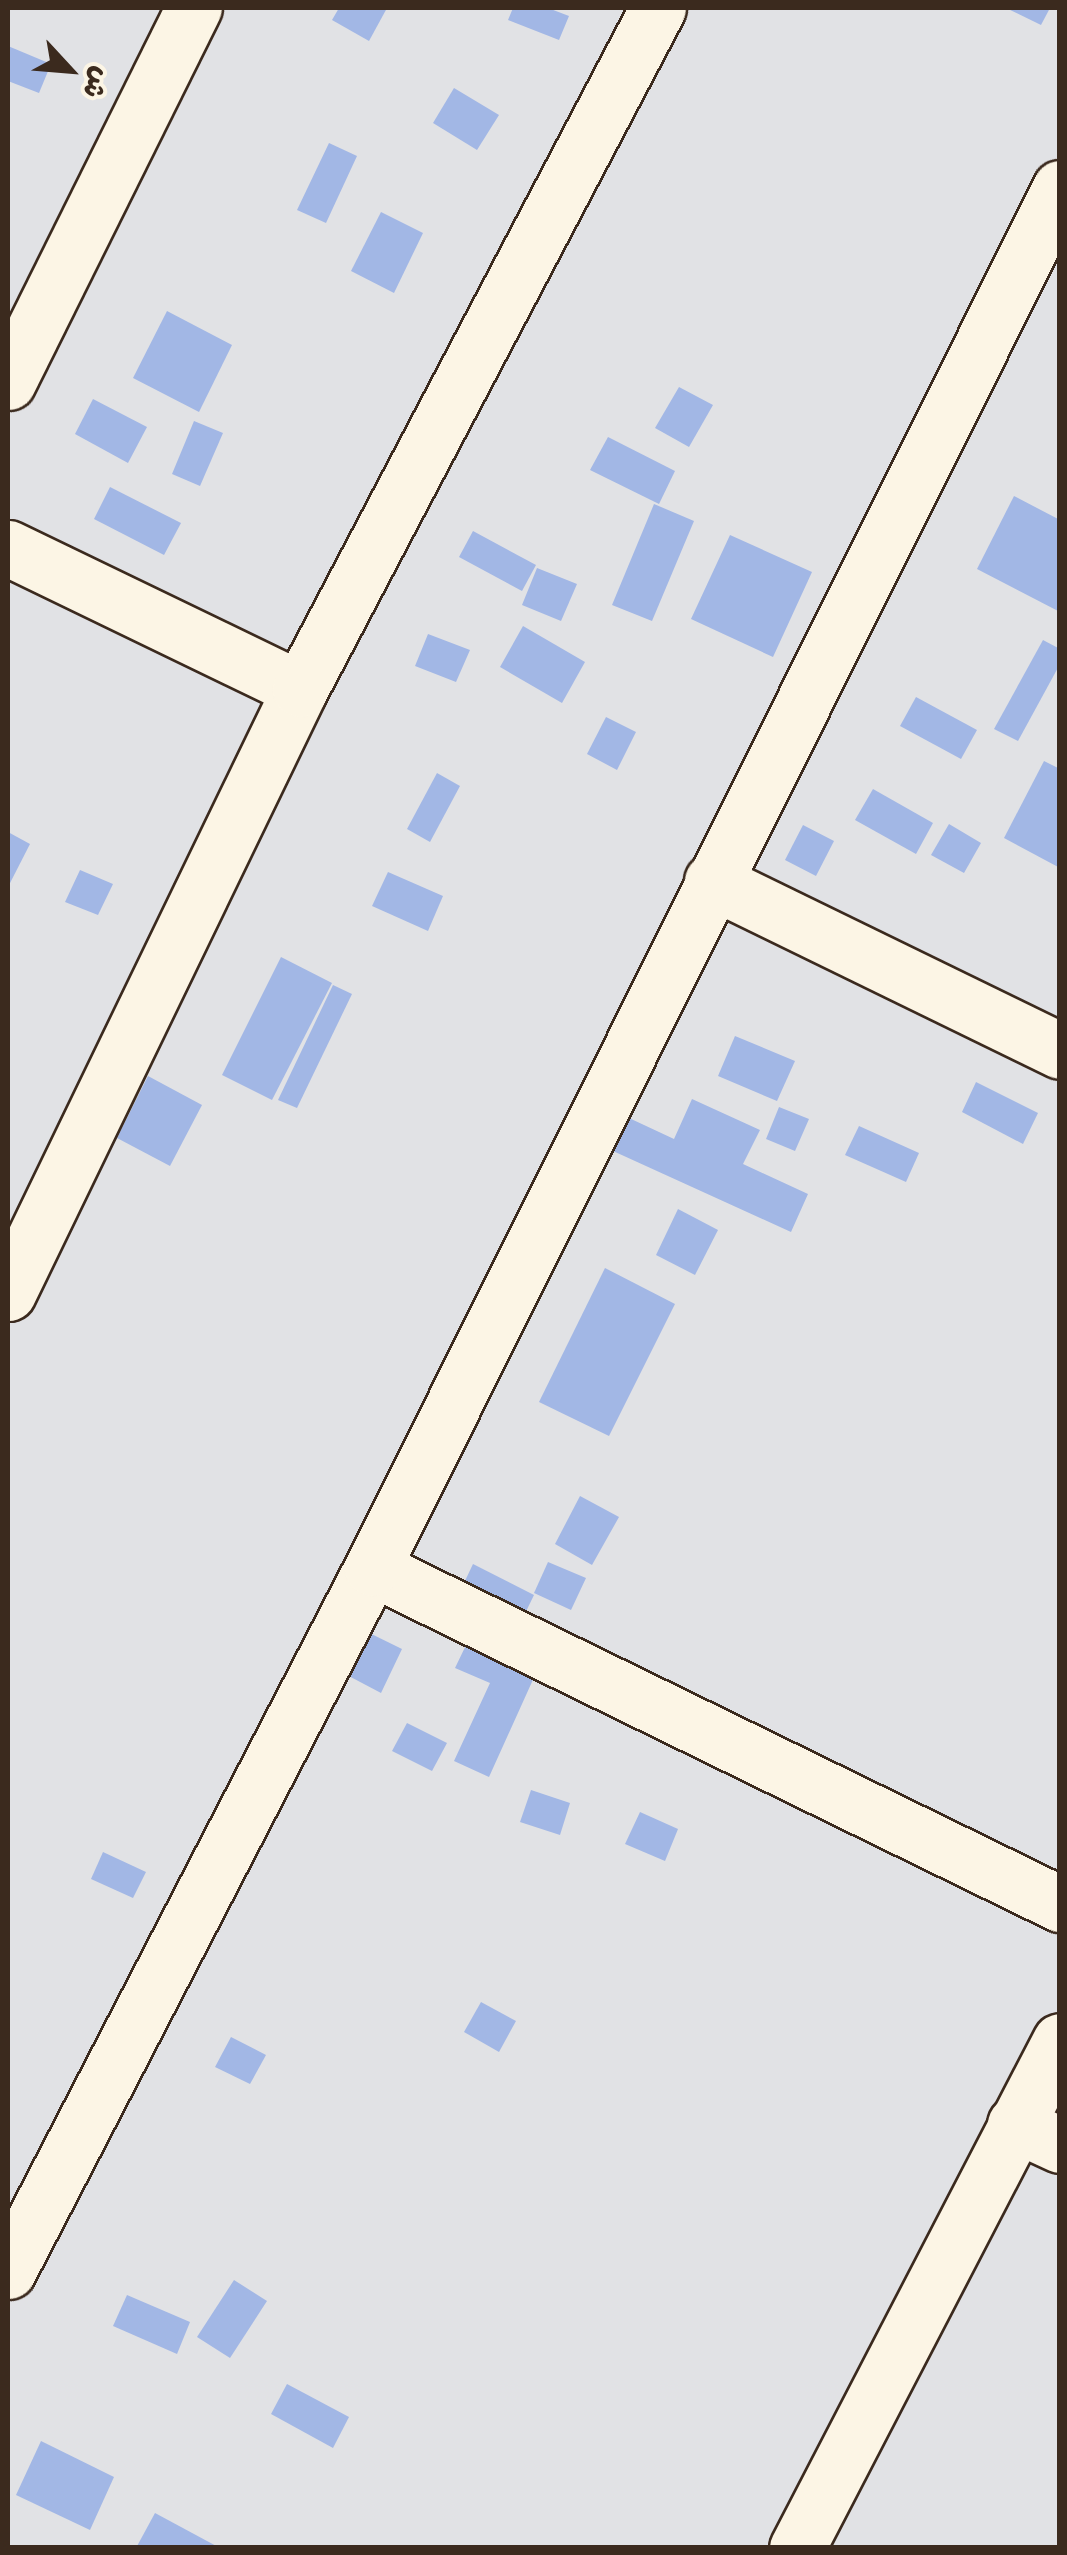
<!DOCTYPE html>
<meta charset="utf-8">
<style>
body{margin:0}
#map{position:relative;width:1067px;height:2555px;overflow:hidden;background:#e1e2e5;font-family:Caveat,"Playpen Sans Arabic",sans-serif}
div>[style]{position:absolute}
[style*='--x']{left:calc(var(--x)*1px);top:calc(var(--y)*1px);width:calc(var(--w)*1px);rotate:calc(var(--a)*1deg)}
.building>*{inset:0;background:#a2b7e5}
.roads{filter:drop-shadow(2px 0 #3b2a1e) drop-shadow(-2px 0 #3b2a1e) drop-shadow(0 2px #3b2a1e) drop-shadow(0 -2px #3b2a1e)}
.street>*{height:55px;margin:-27.5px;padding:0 27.5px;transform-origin:27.5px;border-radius:27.5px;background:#fcf5e5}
span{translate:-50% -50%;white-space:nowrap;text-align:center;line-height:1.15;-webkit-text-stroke:10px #fcf5e5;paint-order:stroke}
.frame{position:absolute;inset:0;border:10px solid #3b2a1e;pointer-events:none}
.north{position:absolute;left:20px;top:20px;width:100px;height:100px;-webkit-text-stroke:8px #fcf5e5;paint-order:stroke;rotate:116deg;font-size:28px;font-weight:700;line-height:40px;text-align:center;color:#3b2a1e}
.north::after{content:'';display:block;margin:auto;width:35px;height:45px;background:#3b2a1e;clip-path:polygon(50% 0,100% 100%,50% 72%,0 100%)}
</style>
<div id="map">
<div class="building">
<div style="clip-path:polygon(339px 8px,387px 8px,369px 41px,332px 20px)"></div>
<div style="clip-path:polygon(513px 8px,548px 8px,569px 16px,559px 40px,508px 20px)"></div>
<div style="clip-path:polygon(1006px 8px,1050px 8px,1041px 25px)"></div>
<div style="clip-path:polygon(8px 46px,51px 64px,39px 93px,8px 81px)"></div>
<div style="clip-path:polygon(454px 88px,499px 115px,477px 150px,433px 123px)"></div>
<div style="clip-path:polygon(329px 143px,357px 156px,326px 223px,297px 210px)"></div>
<div style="clip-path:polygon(381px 212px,423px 233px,394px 293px,351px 271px)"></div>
<div style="clip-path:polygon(167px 311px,232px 345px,199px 412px,133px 378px)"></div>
<div style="clip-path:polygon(679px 387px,713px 405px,689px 447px,655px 428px)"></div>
<div style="clip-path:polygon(93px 399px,147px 427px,128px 463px,75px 434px)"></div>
<div style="clip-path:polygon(194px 421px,223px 433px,200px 486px,172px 474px)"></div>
<div style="clip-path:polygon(608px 437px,675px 471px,659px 504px,590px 470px)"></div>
<div style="clip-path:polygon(110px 487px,181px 523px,164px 555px,94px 519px)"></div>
<div style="clip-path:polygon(1014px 496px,1060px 520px,1060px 612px,977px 569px)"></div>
<div style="clip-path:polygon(654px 504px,694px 521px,652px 621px,612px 605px)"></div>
<div style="clip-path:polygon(473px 531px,536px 565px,522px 591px,459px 557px)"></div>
<div style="clip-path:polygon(730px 535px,812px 572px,773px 657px,691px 619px)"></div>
<div style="clip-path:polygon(537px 568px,577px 584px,561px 621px,522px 605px)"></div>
<div style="clip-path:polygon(523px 626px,585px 662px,562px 703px,500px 667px)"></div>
<div style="clip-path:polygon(428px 634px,470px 650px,456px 682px,415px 666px)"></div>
<div style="clip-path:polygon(1043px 640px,1060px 649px,1060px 664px,1018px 741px,994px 729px)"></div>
<div style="clip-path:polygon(916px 697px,977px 730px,961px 759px,900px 726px)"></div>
<div style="clip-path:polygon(606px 717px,636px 732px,617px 770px,587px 754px)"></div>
<div style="clip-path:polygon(1044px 761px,1060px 769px,1060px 868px,1004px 838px)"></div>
<div style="clip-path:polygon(437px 773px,460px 786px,430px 842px,407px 829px)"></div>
<div style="clip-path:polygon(873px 789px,933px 823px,916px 854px,855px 820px)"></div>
<div style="clip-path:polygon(949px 824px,981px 843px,964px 873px,931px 855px)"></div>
<div style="clip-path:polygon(803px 825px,834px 841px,816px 876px,785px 860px)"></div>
<div style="clip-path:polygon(8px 832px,30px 844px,8px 887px)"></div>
<div style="clip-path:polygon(80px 870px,113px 884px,98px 915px,65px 902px)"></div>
<div style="clip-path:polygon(388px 872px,443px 896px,428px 931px,372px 906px)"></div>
<div style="clip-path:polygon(281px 957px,332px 983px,272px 1100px,222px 1075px)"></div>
<div style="clip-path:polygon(333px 985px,352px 994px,297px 1108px,278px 1100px)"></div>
<div style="clip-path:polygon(735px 1036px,795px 1061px,777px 1101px,718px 1076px)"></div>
<div style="clip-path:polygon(148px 1076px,202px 1105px,170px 1166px,117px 1138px)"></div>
<div style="clip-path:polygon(976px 1082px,1038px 1113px,1023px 1144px,962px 1112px)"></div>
<div style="clip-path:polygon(692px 1099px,760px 1130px,743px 1164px,808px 1194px,791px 1232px,613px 1151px,629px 1118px,674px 1139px)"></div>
<div style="clip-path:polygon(779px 1107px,809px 1119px,795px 1151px,766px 1139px)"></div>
<div style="clip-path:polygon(859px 1126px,919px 1153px,906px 1182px,845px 1155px)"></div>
<div style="clip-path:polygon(678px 1209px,718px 1230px,695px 1275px,656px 1255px)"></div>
<div style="clip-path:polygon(605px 1268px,675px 1304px,609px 1436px,539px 1402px)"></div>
<div style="clip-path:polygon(580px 1496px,619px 1517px,592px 1565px,555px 1544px)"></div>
<div style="clip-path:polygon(548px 1562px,586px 1578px,571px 1610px,534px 1593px)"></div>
<div style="clip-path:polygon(473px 1564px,534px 1595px,516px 1632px,455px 1602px)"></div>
<div style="clip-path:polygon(347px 1622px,402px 1649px,381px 1693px,326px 1664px)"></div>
<div style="clip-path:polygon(468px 1641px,536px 1673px,489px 1777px,454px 1761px,490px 1683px,455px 1668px)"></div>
<div style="clip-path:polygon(407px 1723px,447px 1743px,432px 1771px,392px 1751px)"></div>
<div style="clip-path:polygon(531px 1790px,570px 1803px,560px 1835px,520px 1822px)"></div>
<div style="clip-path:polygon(640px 1812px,678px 1829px,665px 1861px,625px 1844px)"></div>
<div style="clip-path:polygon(103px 1852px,146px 1872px,133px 1898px,91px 1879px)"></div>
<div style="clip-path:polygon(481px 2002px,516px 2021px,499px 2052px,464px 2032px)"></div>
<div style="clip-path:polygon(231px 2037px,266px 2055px,250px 2084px,215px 2067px)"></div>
<div style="clip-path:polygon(234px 2280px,267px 2301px,230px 2358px,197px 2337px)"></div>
<div style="clip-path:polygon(127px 2295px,190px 2322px,177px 2354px,113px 2326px)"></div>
<div style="clip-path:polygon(287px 2384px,349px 2417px,333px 2448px,271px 2414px)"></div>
<div style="clip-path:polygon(41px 2441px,114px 2477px,90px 2530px,16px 2495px)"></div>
<div style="clip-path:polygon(155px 2513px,220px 2548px,136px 2548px)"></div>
</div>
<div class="roads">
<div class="street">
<div style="--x:8;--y:382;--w:418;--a:-63.6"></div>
<div style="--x:8;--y:548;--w:324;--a:25.8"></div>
<div style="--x:712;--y:881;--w:387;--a:26"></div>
<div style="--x:8;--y:1293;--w:671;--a:-64.2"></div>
<div style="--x:300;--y:689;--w:769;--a:-62.27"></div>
<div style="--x:372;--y:1568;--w:766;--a:26.03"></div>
<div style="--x:1015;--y:2124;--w:50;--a:25"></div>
<div style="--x:8;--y:2271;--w:792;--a:-62.63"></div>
<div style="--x:372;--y:1568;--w:1542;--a:-63.5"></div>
<div style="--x:797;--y:2548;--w:571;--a:-62.58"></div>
</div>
</div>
<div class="frame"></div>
<div class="north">ش</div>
</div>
